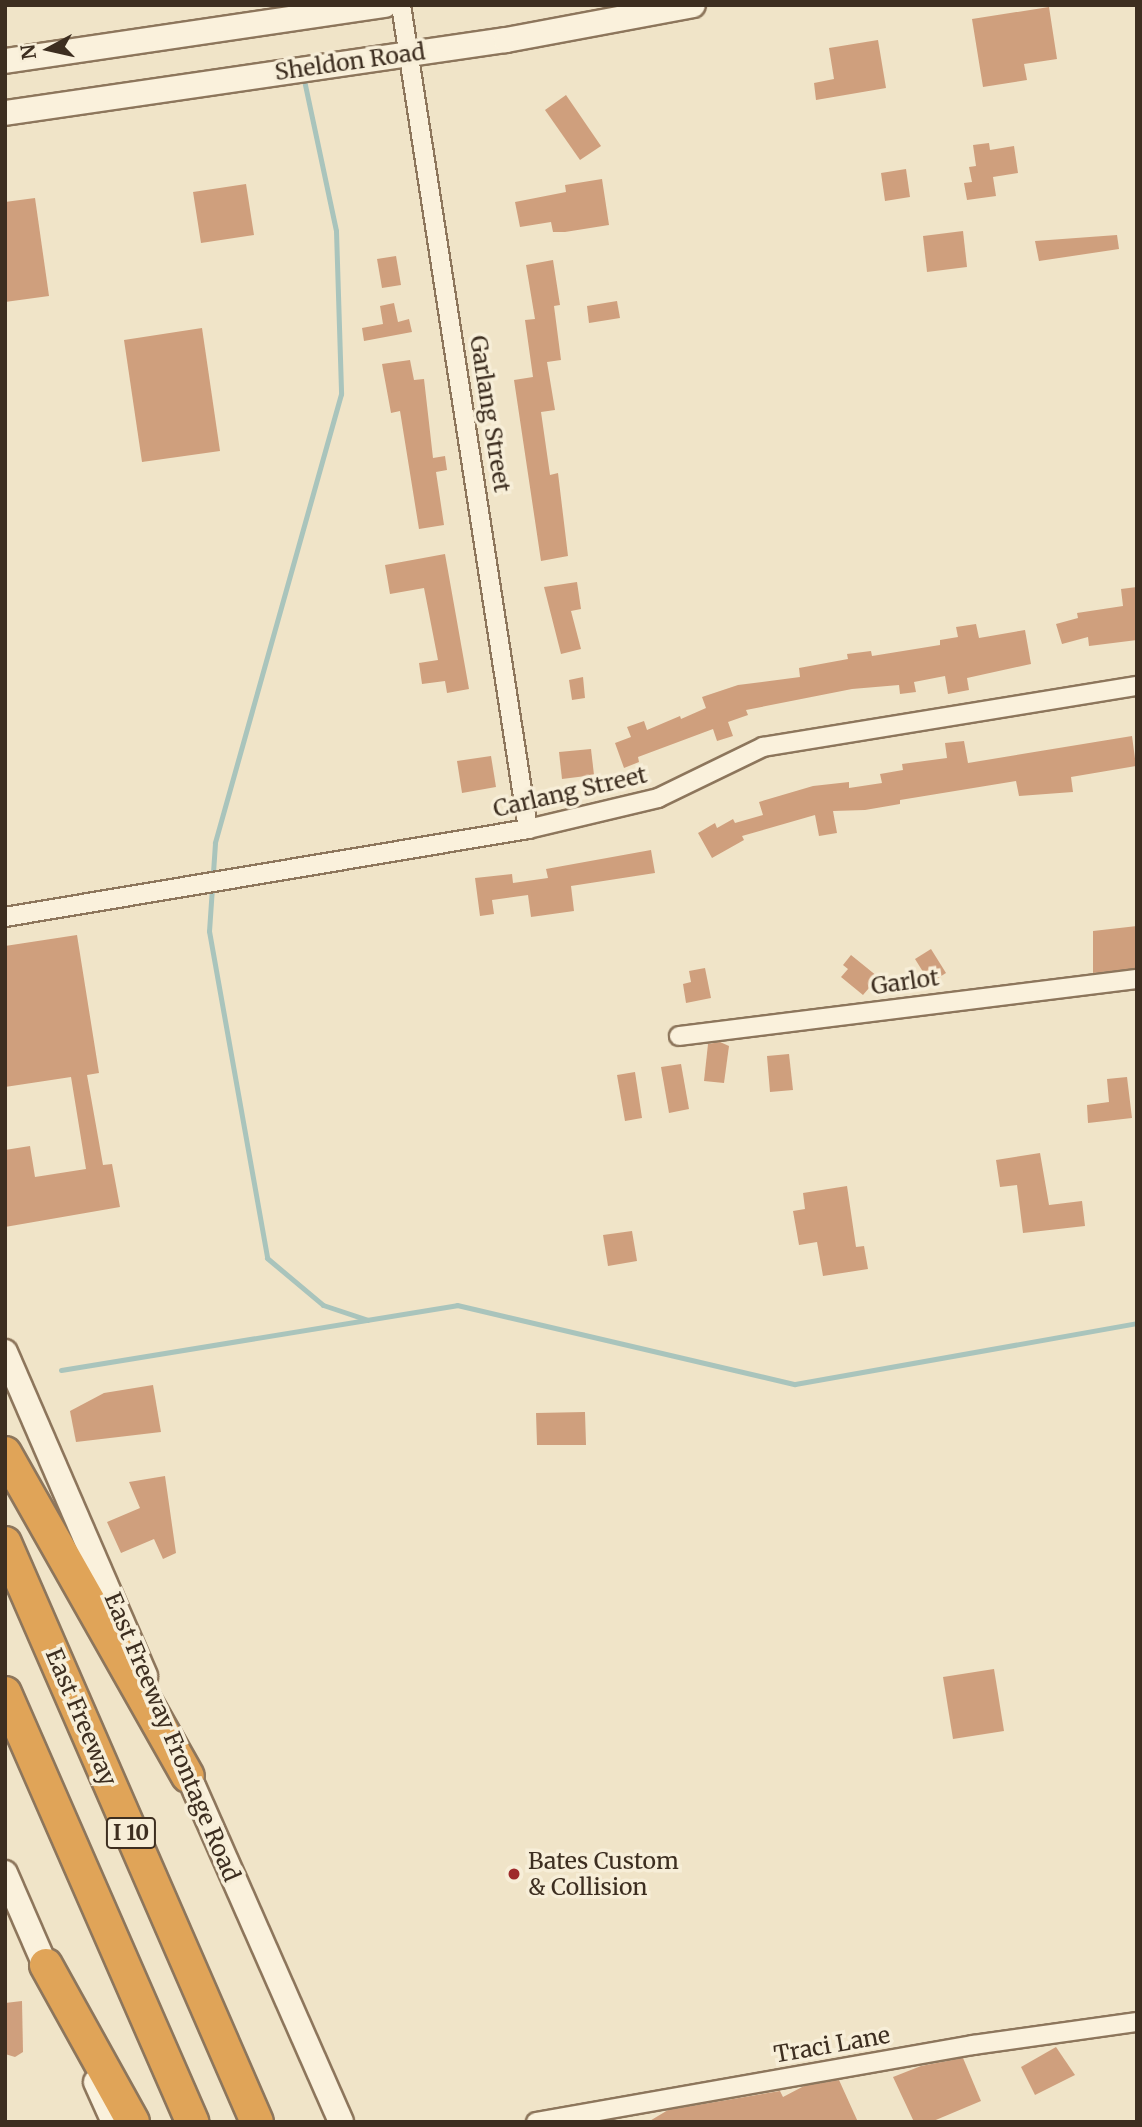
<!DOCTYPE html>
<style>
body{margin:0}
#map{position:relative;width:1142px;height:2127px;overflow:hidden;background:#f0e4c8;font-family:Merriweather,serif}
div>[style]{position:absolute}
[style*='--x']{left:calc(var(--x)*1px);top:calc(var(--y)*1px);width:calc(var(--w)*1px);rotate:calc(var(--a)*1deg)}
.stream>*{height:5px;margin:-2.5px;padding:0 2.5px;transform-origin:2.5px;border-radius:2.5px;background:#a9c4bc}
.building>*{inset:0;background:#cf9f7d}
.roads{filter:drop-shadow(2px 0 #8d765c) drop-shadow(-2px 0 #8d765c) drop-shadow(0 2px #8d765c) drop-shadow(0 -2px #8d765c)}
.street>*{height:18px;margin:-9px;padding:0 9px;transform-origin:9px;border-radius:9px;background:#faf1dc}
.secondary>*{height:24px;margin:-12px;padding:0 12px;transform-origin:12px;border-radius:12px;background:#faf1dc}
.highway>*{height:32px;margin:-16px;padding:0 16px;transform-origin:16px;border-radius:16px;background:#e0a458}
.dots>*{width:19px;height:19px;translate:-50% -50%;box-sizing:border-box;border:4px solid #f7eed8;border-radius:50%}
span{translate:-50% -50%;white-space:nowrap;text-align:center;line-height:1.15;-webkit-text-stroke:7px #f7eed8;paint-order:stroke}
.shield-label span{padding:2px 5px;background:#f7eed8;border:2px solid;border-radius:5px;-webkit-text-stroke-width:0}
.shield-label{font-size:21px;color:#3d2e20;font-weight:700}
.street-label{font-size:23px;color:#3d2e20}
.poi-label{font-size:23px;color:#3d2e20}
.left{translate:0 -50%;text-align:left}
.frame{position:absolute;inset:0;border:7px solid #3d2e20;pointer-events:none}
.north{position:absolute;left:14px;top:14px;width:70px;height:70px;-webkit-text-stroke:5px #f7eed8;paint-order:stroke;rotate:262deg;font-size:19px;font-weight:700;line-height:28px;text-align:center;color:#3d2e20}
.north::after{content:'';display:block;margin:auto;width:24px;height:32px;background:#3d2e20;clip-path:polygon(50% 0,100% 100%,50% 72%,0 100%)}
</style>
<div id="map">
<div class="stream">
<div style="--x:304;--y:80;--w:154;--a:78"></div>
<div style="--x:336;--y:231;--w:163;--a:88.2"></div>
<div style="--x:341;--y:394;--w:466;--a:105.7"></div>
<div style="--x:215;--y:843;--w:88;--a:93.9"></div>
<div style="--x:209;--y:931;--w:332;--a:79.9"></div>
<div style="--x:267;--y:1258;--w:73;--a:40"></div>
<div style="--x:323;--y:1305;--w:47;--a:18.4"></div>
<div style="--x:61;--y:1370;--w:401;--a:-9.3"></div>
<div style="--x:457;--y:1305;--w:347;--a:13.2"></div>
<div style="--x:795;--y:1384;--w:347;--a:-10.1"></div>
</div>
<div class="building">
<div style="clip-path:polygon(1049px 7px,1057px 59px,1024px 64px,1027px 80px,983px 87px,972px 19px)"></div>
<div style="clip-path:polygon(878px 40px,886px 88px,816px 100px,814px 83px,834px 79px,829px 48px)"></div>
<div style="clip-path:polygon(566px 95px,601px 146px,580px 160px,545px 110px)"></div>
<div style="clip-path:polygon(989px 143px,990px 150px,1014px 146px,1018px 173px,993px 177px,996px 196px,967px 200px,964px 183px,972px 182px,969px 167px,976px 166px,973px 145px)"></div>
<div style="clip-path:polygon(906px 169px,910px 197px,885px 201px,881px 173px)"></div>
<div style="clip-path:polygon(602px 179px,609px 225px,565px 232px,553px 232px,551px 222px,520px 227px,515px 202px,566px 192px,565px 185px)"></div>
<div style="clip-path:polygon(246px 184px,254px 235px,201px 243px,193px 192px)"></div>
<div style="clip-path:polygon(35px 198px,49px 296px,5px 302px,5px 202px)"></div>
<div style="clip-path:polygon(963px 231px,967px 267px,927px 272px,923px 236px)"></div>
<div style="clip-path:polygon(1117px 235px,1119px 249px,1039px 261px,1035px 241px)"></div>
<div style="clip-path:polygon(396px 256px,401px 285px,382px 288px,377px 259px)"></div>
<div style="clip-path:polygon(553px 260px,560px 305px,554px 306px,561px 360px,547px 362px,555px 410px,541px 412px,550px 475px,558px 473px,568px 556px,541px 561px,514px 380px,533px 377px,525px 320px,535px 319px,526px 265px)"></div>
<div style="clip-path:polygon(617px 301px,620px 318px,589px 323px,587px 306px)"></div>
<div style="clip-path:polygon(394px 303px,398px 322px,409px 319px,412px 332px,364px 341px,362px 328px,383px 324px,380px 306px)"></div>
<div style="clip-path:polygon(202px 328px,220px 451px,142px 462px,124px 340px)"></div>
<div style="clip-path:polygon(410px 360px,414px 380px,424px 379px,433px 458px,445px 456px,447px 470px,436px 472px,444px 525px,419px 529px,400px 411px,391px 413px,382px 364px)"></div>
<div style="clip-path:polygon(445px 554px,469px 689px,447px 693px,445px 681px,422px 684px,419px 663px,438px 660px,424px 588px,390px 594px,385px 565px)"></div>
<div style="clip-path:polygon(577px 582px,581px 609px,571px 611px,581px 649px,561px 654px,544px 587px)"></div>
<div style="clip-path:polygon(1137px 587px,1137px 640px,1089px 646px,1088px 637px,1062px 644px,1056px 624px,1078px 618px,1077px 613px,1123px 606px,1121px 589px)"></div>
<div style="clip-path:polygon(976px 624px,979px 638px,1025px 630px,1031px 664px,967px 678px,969px 690px,948px 694px,945px 676px,914px 682px,916px 692px,900px 694px,899px 685px,852px 689px,746px 710px,748px 715px,728px 722px,733px 736px,717px 741px,713px 729px,638px 757px,639px 762px,624px 768px,615px 743px,631px 737px,627px 727px,644px 721px,647px 730px,680px 716px,681px 719px,706px 708px,702px 697px,738px 685px,800px 677px,799px 668px,848px 659px,847px 654px,871px 651px,872px 656px,940px 645px,940px 640px,958px 637px,956px 627px)"></div>
<div style="clip-path:polygon(583px 677px,585px 698px,572px 700px,569px 680px)"></div>
<div style="clip-path:polygon(1132px 736px,1136px 766px,1071px 777px,1073px 792px,1019px 796px,1016px 781px,900px 800px,900px 804px,865px 810px,833px 811px,837px 833px,819px 836px,815px 815px,742px 836px,744px 840px,712px 858px,698px 833px,715px 823px,717px 828px,733px 819px,735px 823px,763px 815px,759px 802px,813px 786px,849px 782px,849px 788px,882px 783px,880px 774px,903px 770px,902px 764px,947px 758px,945px 743px,964px 741px,968px 763px)"></div>
<div style="clip-path:polygon(591px 749px,594px 775px,562px 779px,559px 752px)"></div>
<div style="clip-path:polygon(491px 756px,496px 787px,462px 793px,457px 761px)"></div>
<div style="clip-path:polygon(651px 850px,655px 873px,571px 886px,574px 911px,531px 917px,528px 895px,492px 900px,494px 914px,480px 916px,475px 878px,512px 874px,513px 883px,548px 878px,546px 869px)"></div>
<div style="clip-path:polygon(1137px 926px,1137px 968px,1093px 973px,1093px 931px)"></div>
<div style="clip-path:polygon(77px 935px,99px 1073px,87px 1075px,103px 1165px,112px 1164px,120px 1207px,5px 1227px,5px 1150px,30px 1146px,35px 1177px,86px 1169px,71px 1077px,5px 1087px,5px 946px)"></div>
<div style="clip-path:polygon(931px 949px,946px 973px,930px 983px,915px 959px)"></div>
<div style="clip-path:polygon(851px 955px,888px 985px,879px 997px,869px 988px,863px 995px,841px 977px,848px 969px,843px 965px)"></div>
<div style="clip-path:polygon(705px 968px,711px 998px,686px 1003px,683px 984px,691px 982px,689px 971px)"></div>
<div style="clip-path:polygon(720px 1042px,729px 1046px,724px 1083px,704px 1081px,708px 1044px)"></div>
<div style="clip-path:polygon(789px 1054px,793px 1090px,770px 1092px,767px 1056px)"></div>
<div style="clip-path:polygon(681px 1064px,689px 1109px,669px 1113px,661px 1067px)"></div>
<div style="clip-path:polygon(635px 1072px,642px 1118px,625px 1121px,617px 1075px)"></div>
<div style="clip-path:polygon(1127px 1077px,1132px 1118px,1088px 1123px,1087px 1105px,1109px 1102px,1107px 1079px)"></div>
<div style="clip-path:polygon(1040px 1153px,1049px 1205px,1082px 1201px,1085px 1226px,1023px 1233px,1017px 1185px,1000px 1187px,996px 1160px)"></div>
<div style="clip-path:polygon(847px 1186px,856px 1247px,864px 1246px,868px 1269px,823px 1276px,817px 1242px,799px 1245px,793px 1211px,805px 1209px,803px 1193px)"></div>
<div style="clip-path:polygon(632px 1231px,637px 1261px,608px 1266px,603px 1235px)"></div>
<div style="clip-path:polygon(153px 1385px,161px 1432px,76px 1442px,70px 1411px,104px 1393px)"></div>
<div style="clip-path:polygon(585px 1412px,586px 1445px,537px 1445px,536px 1413px)"></div>
<div style="clip-path:polygon(165px 1476px,176px 1553px,163px 1559px,154px 1539px,121px 1553px,107px 1522px,140px 1508px,129px 1482px)"></div>
<div style="clip-path:polygon(994px 1669px,1004px 1731px,953px 1739px,943px 1677px)"></div>
<div style="clip-path:polygon(22px 2001px,23px 2052px,15px 2057px,5px 2054px,5px 2003px)"></div>
<div style="clip-path:polygon(1056px 2047px,1075px 2075px,1035px 2095px,1021px 2067px)"></div>
<div style="clip-path:polygon(963px 2058px,981px 2101px,931px 2122px,914px 2122px,893px 2077px,921px 2066px)"></div>
<div style="clip-path:polygon(839px 2080px,858px 2122px,648px 2122px,668px 2110px,780px 2091px,783px 2097px,804px 2086px)"></div>
</div>
<div class="roads">
<div class="street">
<div style="--x:401;--y:5;--w:834;--a:81.24"></div>
<div style="--x:5;--y:917;--w:530;--a:-9.55"></div>
<div style="--x:528;--y:829;--w:134;--a:-13.4"></div>
<div style="--x:658;--y:798;--w:117;--a:-25.9"></div>
<div style="--x:763;--y:747;--w:379;--a:-9.3"></div>
<div style="--x:679;--y:1036;--w:462;--a:-7.1"></div>
<div style="--x:536;--y:2122;--w:444;--a:-10"></div>
<div style="--x:973;--y:2045;--w:166;--a:-8"></div>
</div>
<div class="secondary">
<div style="--x:5;--y:61;--w:384;--a:-8.4"></div>
<div style="--x:5;--y:113;--w:506;--a:-8.29"></div>
<div style="--x:506;--y:40;--w:190;--a:-10.6"></div>
<div style="--x:5;--y:1352;--w:353;--a:66.6"></div>
<div style="--x:182;--y:1761;--w:394;--a:66.2"></div>
<div style="--x:5;--y:1873;--w:118;--a:66.5"></div>
<div style="--x:96;--y:2082;--w:44;--a:65.8"></div>
</div>
<div class="highway">
<div style="--x:5;--y:1453;--w:371;--a:60.5"></div>
<div style="--x:5;--y:1543;--w:631;--a:66.48"></div>
<div style="--x:5;--y:1693;--w:468;--a:66.4"></div>
<div style="--x:46;--y:1965;--w:179;--a:61"></div>
</div>
</div>
<div class="dots">
<div style="left:514px;top:1874px;background:#9e2a2b"></div>
</div>
<div class="shield-label">
<span style="left:131px;top:1833px">I 10</span>
</div>
<div class="street-label">
<span style="left:350px;top:62px;rotate:-8deg">Sheldon Road</span>
<span style="left:490px;top:414px;rotate:81deg">Garlang Street</span>
<span style="left:570px;top:792px;rotate:-13deg">Carlang Street</span>
<span style="left:905px;top:982px;rotate:-8deg">Garlot</span>
<span style="left:81px;top:1717px;rotate:67deg">East Freeway</span>
<span style="left:172px;top:1737px;rotate:67deg">East Freeway Frontage Road</span>
<span style="left:832px;top:2045px;rotate:-10deg">Traci Lane</span>
</div>
<div class="poi-label">
<span class="left" style="left:528px;top:1874px">Bates Custom<br>&amp; Collision</span>
</div>
<div class="frame"></div>
<div class="north">N</div>
</div>
